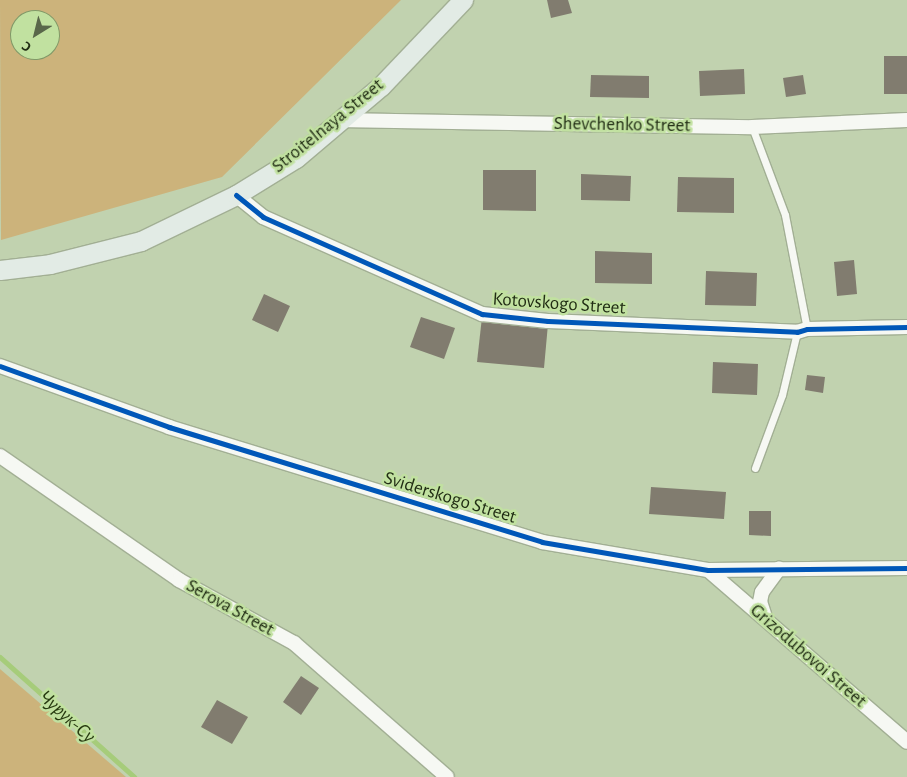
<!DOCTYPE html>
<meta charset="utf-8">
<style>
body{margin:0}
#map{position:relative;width:907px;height:777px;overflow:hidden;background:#c1d2af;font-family:"Alegreya Sans",sans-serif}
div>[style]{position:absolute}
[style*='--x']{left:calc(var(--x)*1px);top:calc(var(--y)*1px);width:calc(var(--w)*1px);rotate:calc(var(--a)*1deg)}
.green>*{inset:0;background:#ccb37b}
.stream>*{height:5px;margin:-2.5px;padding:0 2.5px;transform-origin:2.5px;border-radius:2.5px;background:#a6cc7a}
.building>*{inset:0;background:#817c6f}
.roads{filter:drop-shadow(1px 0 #a2af94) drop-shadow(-1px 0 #a2af94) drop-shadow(0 1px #a2af94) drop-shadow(0 -1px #a2af94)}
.lane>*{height:7px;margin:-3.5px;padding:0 3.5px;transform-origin:3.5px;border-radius:3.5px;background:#f6f8f3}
.street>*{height:14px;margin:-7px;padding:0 7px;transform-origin:7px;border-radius:7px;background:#f6f8f3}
.secondary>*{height:19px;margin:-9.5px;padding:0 9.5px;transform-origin:9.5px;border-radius:9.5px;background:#e2ebe5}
.cycleway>*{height:5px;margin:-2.5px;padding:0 2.5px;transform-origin:2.5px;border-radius:2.5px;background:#0057b8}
span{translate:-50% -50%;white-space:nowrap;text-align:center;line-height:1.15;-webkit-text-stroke:5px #c1e1a0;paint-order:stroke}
.street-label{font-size:19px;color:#212d14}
.water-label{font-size:20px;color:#283b11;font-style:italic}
.north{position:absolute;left:10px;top:10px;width:50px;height:50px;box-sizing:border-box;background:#c1e1a0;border:1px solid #819968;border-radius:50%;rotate:216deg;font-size:14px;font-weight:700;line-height:20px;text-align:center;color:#212d14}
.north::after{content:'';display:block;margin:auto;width:18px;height:22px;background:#59674a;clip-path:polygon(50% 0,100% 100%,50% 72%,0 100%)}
</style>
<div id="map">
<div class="green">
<div style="clip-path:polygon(evenodd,0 0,401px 0,222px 177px,1px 240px,0 0,20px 20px,50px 20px,50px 50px,20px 50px,20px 20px)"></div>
<div style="clip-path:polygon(0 669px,126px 777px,0 777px)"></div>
</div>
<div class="stream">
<div style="--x:0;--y:657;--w:180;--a:41.8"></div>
</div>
<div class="building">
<div style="clip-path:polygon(547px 0,568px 0,572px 13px,551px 18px)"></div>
<div style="clip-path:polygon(884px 56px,907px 56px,907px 94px,884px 94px)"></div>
<div style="clip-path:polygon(744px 69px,745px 94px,700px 96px,699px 71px)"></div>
<div style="clip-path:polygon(591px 75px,649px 76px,649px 98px,590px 97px)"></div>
<div style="clip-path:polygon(803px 75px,806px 94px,786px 97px,783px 78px)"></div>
<div style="clip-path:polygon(483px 170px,536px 170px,536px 211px,483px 210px)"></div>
<div style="clip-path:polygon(581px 174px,631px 176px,630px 201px,581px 200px)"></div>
<div style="clip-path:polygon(678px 177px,734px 178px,734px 213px,677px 212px)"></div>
<div style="clip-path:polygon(595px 251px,652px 253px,652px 284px,595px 283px)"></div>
<div style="clip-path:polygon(854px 260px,857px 294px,837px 296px,834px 262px)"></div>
<div style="clip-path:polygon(706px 271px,757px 273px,756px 306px,705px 305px)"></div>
<div style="clip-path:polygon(264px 294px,290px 306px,278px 332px,252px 320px)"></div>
<div style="clip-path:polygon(421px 317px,455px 328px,444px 359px,410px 347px)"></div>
<div style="clip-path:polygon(482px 317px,548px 324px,544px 368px,477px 362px)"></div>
<div style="clip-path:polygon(713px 362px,758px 364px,757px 395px,712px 393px)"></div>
<div style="clip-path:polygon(807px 375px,825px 377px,823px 393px,805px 390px)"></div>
<div style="clip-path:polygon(651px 487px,726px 492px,724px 519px,649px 514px)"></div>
<div style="clip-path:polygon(749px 511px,771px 511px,771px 536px,749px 535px)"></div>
<div style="clip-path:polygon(301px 676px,319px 688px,301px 715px,283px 702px)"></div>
<div style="clip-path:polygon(217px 700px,248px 717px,232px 744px,201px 727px)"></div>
</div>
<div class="roads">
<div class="lane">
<div style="--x:752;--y:127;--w:94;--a:69.4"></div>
<div style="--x:785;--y:215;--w:116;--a:79.1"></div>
<div style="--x:755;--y:468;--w:78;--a:-69.7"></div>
<div style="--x:782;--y:395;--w:65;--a:-76.6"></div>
</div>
<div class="street">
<div style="--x:338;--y:120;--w:414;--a:1"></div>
<div style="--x:752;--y:127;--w:155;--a:-2.6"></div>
<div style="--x:236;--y:195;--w:35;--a:39"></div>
<div style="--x:263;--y:217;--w:240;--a:23.9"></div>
<div style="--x:482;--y:314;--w:66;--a:6.1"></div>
<div style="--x:548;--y:321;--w:249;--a:2.5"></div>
<div style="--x:797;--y:332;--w:10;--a:-17"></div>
<div style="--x:807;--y:329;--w:100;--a:-1.1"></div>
<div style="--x:0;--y:366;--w:180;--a:19.8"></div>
<div style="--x:169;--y:427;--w:390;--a:17.1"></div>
<div style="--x:542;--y:542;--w:168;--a:9.6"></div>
<div style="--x:708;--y:570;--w:199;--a:-0.6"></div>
<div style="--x:0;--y:456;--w:218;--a:34.7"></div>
<div style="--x:179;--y:580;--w:131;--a:28.7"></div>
<div style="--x:294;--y:643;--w:203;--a:41.2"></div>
<div style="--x:708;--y:570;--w:263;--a:40.8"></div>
<div style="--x:765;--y:617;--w:16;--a:-108"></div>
<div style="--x:760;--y:602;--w:10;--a:-79"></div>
<div style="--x:762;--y:592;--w:29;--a:-54"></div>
</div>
<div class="secondary">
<div style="--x:0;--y:270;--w:50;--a:-6.8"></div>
<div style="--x:50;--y:264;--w:94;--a:-14.2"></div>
<div style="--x:141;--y:241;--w:106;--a:-25.8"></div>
<div style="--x:236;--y:195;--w:70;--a:-31.7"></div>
<div style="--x:296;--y:158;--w:111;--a:-40.3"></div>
<div style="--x:381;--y:86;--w:119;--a:-46.4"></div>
</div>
</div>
<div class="cycleway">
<div style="--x:236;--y:195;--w:35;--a:39"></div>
<div style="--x:263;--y:217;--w:240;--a:23.9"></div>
<div style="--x:482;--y:314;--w:66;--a:6.1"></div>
<div style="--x:548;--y:321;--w:249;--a:2.5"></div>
<div style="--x:797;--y:332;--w:10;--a:-17"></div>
<div style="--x:807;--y:329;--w:100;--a:-1.1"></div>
<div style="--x:0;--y:366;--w:180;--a:19.8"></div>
<div style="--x:169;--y:427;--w:390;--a:17.1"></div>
<div style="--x:542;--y:542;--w:168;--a:9.6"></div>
<div style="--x:708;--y:570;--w:199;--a:-0.6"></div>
</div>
<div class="street-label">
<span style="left:622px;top:125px;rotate:1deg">Shevchenko Street</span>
<span style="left:328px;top:126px;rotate:-39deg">Stroitelnaya Street</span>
<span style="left:559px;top:304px;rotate:4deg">Kotovskogo Street</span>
<span style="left:450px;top:498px;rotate:17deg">Sviderskogo Street</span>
<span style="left:230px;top:608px;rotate:29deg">Serova Street</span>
<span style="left:808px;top:656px;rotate:41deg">Grizodubovoi Street</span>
</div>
<div class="water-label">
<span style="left:67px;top:717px;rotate:42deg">Чурук-Су</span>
</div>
<div class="north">С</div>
</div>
